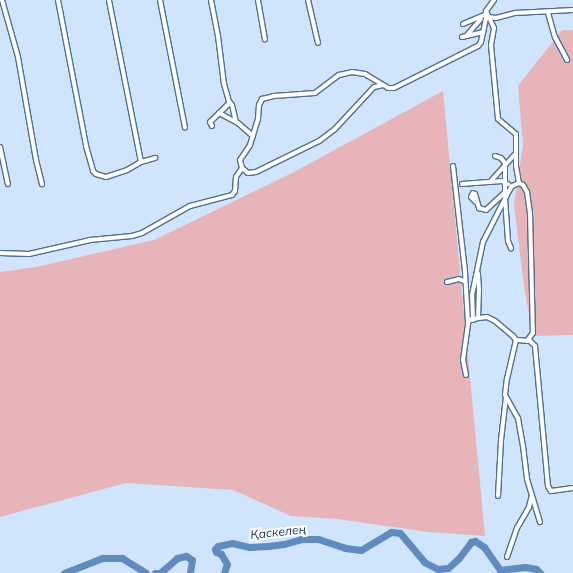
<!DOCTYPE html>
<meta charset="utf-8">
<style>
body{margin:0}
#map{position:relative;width:573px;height:573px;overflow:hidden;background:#d0e4fb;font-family:Mulish,sans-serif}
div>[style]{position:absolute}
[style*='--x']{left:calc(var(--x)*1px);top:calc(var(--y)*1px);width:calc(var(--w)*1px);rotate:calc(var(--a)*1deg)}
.green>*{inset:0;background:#e7b5b9}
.river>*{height:7px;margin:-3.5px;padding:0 3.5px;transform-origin:3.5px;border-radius:3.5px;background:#5f8bbe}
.roads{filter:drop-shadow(1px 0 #526f90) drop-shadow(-1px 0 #526f90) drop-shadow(0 1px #526f90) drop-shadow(0 -1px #526f90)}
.minor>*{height:4px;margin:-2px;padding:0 2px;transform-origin:2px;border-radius:2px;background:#fff}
span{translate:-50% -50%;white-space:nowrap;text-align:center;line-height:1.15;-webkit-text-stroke:4px #fff;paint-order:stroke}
.water-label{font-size:12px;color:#0e2e50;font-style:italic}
</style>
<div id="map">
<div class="green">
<div style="clip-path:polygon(562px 30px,573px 30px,573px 335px,533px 336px,524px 287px,514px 205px,523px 145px,518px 86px)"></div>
<div style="clip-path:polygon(443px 91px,485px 536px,428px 532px,337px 519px,291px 516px,233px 490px,126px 483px,0 517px,0 272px,36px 267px,154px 240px,294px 172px)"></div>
</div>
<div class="river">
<div style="--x:64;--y:573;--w:41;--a:-21.5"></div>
<div style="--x:102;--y:558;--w:20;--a:0"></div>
<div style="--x:122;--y:558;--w:28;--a:32"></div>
<div style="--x:155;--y:573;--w:5;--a:0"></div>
<div style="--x:160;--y:573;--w:23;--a:-41"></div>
<div style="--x:177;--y:558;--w:9;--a:-13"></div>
<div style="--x:186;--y:556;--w:7;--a:34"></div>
<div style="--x:192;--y:560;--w:13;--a:99"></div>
<div style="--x:224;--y:573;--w:9;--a:-72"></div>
<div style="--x:227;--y:564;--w:12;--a:-121"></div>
<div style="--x:221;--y:554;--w:5;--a:-158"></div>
<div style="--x:216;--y:552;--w:3;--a:-108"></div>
<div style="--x:215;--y:549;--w:4;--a:-45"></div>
<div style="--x:218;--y:546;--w:14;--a:-12"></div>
<div style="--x:232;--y:543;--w:18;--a:13"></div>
<div style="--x:250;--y:547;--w:18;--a:-3"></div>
<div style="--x:268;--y:546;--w:16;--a:-7"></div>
<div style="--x:284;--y:544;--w:18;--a:-16"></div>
<div style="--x:301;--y:539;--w:17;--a:0"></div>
<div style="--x:318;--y:539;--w:28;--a:18"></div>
<div style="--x:345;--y:548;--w:16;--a:7"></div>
<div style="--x:361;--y:550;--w:35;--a:-31"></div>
<div style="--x:391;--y:532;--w:9;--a:6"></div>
<div style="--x:400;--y:533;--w:38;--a:50"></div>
<div style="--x:424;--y:562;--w:16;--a:27"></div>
<div style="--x:438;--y:569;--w:10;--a:-6"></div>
<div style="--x:448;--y:568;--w:15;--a:-42"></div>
<div style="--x:459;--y:558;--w:20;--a:-53"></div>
<div style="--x:471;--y:542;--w:4;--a:-14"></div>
<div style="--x:475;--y:541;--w:11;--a:34"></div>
<div style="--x:484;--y:547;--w:28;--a:55"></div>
<div style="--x:500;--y:570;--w:25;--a:-7"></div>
<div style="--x:525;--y:567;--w:11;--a:10"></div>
<div style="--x:536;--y:569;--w:6;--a:45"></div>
</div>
<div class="roads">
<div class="minor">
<div style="--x:2;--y:0;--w:59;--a:74.3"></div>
<div style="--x:18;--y:57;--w:105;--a:80.1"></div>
<div style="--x:36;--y:160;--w:25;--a:76"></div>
<div style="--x:58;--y:0;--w:149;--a:79.1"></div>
<div style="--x:86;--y:146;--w:26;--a:74"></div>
<div style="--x:93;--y:171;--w:4;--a:45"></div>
<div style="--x:96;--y:174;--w:10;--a:17"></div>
<div style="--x:106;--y:177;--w:22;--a:-18"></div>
<div style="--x:127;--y:170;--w:16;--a:-30"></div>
<div style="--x:141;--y:162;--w:165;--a:-101.2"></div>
<div style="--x:160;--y:0;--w:130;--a:78.9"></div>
<div style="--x:211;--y:0;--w:37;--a:79"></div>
<div style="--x:218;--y:36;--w:48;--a:82.9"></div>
<div style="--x:224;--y:84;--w:19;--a:74"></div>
<div style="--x:229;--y:102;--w:4;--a:45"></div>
<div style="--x:232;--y:105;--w:17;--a:77"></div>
<div style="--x:258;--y:0;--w:40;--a:80"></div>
<div style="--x:308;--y:0;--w:44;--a:76.9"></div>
<div style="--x:494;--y:0;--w:14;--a:126"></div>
<div style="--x:486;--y:11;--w:19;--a:65"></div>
<div style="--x:494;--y:28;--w:17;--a:100"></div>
<div style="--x:491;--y:45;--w:74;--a:84.6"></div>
<div style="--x:498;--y:119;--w:23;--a:40"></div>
<div style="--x:516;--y:134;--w:32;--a:90"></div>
<div style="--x:516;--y:166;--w:17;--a:80"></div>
<div style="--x:548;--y:13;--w:25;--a:74"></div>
<div style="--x:555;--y:37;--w:26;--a:62"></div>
<div style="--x:489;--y:17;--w:7;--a:8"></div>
<div style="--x:496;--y:18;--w:20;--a:-15"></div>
<div style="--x:515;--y:13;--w:58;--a:-3"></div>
<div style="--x:463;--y:24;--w:26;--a:-23"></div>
<div style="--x:467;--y:35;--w:21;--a:-49"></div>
<div style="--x:462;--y:37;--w:22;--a:-13"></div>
<div style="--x:383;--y:85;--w:9;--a:167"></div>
<div style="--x:374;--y:87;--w:57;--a:132.9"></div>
<div style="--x:335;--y:129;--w:20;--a:143"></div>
<div style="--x:319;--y:141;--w:70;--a:153.8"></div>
<div style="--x:256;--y:172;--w:8;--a:173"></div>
<div style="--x:248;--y:173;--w:8;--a:-140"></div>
<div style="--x:242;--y:168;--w:8;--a:-104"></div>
<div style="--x:240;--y:160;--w:18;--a:-56"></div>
<div style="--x:250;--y:145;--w:27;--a:-73"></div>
<div style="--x:258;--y:119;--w:14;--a:-86"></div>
<div style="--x:259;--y:105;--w:7;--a:-63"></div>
<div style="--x:262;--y:99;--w:12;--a:-14"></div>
<div style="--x:274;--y:96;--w:41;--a:-4.2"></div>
<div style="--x:315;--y:93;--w:30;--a:-37"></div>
<div style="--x:339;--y:75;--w:13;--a:-13"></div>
<div style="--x:352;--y:72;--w:13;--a:9"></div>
<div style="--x:365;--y:74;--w:27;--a:31"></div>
<div style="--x:388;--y:88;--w:6;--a:0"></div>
<div style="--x:394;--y:88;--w:94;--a:-26.6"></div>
<div style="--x:478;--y:46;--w:5;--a:-53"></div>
<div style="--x:481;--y:42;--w:29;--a:-78"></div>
<div style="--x:219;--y:113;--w:21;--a:28"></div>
<div style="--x:238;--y:123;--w:20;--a:41"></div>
<div style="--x:212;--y:126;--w:4;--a:-117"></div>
<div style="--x:210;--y:122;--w:28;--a:-44"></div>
<div style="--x:0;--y:147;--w:38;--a:78"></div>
<div style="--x:495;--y:156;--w:6;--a:18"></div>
<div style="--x:501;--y:158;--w:6;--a:51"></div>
<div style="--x:505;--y:163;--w:35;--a:90"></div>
<div style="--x:505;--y:198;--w:43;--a:86"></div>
<div style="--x:508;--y:241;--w:8;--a:67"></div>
<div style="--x:141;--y:162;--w:15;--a:-16"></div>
<div style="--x:453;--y:166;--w:107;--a:83.5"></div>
<div style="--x:465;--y:272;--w:51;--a:86.6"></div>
<div style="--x:490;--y:182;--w:38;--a:-48"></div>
<div style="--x:519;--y:183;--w:4;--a:27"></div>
<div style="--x:523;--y:185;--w:8;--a:60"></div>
<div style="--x:527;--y:192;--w:21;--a:82"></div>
<div style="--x:530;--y:213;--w:120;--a:88.6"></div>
<div style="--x:533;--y:333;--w:10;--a:127"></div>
<div style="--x:462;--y:184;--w:40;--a:-4.3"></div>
<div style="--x:502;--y:181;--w:7;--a:27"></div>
<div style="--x:476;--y:202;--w:7;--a:-135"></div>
<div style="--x:471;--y:197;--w:4;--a:-63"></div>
<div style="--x:473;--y:193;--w:2;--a:27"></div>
<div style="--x:475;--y:194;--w:15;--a:74"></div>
<div style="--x:479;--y:208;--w:7;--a:16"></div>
<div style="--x:486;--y:210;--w:26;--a:-43"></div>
<div style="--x:0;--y:253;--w:29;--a:2"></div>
<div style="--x:29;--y:254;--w:63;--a:-12.9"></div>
<div style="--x:90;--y:240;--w:42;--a:-5.4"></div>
<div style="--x:132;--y:236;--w:10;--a:-17"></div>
<div style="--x:142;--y:233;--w:55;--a:-29.4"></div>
<div style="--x:190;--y:206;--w:43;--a:-14.7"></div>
<div style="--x:232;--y:195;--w:5;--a:-53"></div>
<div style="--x:235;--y:191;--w:14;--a:-86"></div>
<div style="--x:236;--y:177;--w:11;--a:-56"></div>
<div style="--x:447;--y:282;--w:12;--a:-14"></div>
<div style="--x:459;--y:279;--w:5;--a:22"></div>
<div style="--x:478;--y:318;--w:29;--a:-88"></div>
<div style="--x:479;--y:289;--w:16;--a:-94"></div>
<div style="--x:473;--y:320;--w:25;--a:-92"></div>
<div style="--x:472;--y:295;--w:54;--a:-78.3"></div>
<div style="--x:483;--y:242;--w:57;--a:-63"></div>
<div style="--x:509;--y:191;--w:6;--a:-59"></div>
<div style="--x:512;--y:186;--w:8;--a:-23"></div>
<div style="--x:516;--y:340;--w:14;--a:4"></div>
<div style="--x:530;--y:341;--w:7;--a:45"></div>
<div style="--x:535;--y:346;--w:141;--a:84.7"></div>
<div style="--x:548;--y:486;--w:6;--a:59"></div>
<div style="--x:551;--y:491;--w:22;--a:-8"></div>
<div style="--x:466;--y:375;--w:15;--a:-101"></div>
<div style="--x:463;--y:360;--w:37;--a:-82"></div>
<div style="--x:468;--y:323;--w:4;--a:-56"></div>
<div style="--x:470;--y:320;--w:9;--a:-13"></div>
<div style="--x:479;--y:318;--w:8;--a:-7"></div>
<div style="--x:487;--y:317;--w:9;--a:27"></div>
<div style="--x:495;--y:321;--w:23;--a:40"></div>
<div style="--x:513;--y:336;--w:5;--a:53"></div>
<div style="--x:516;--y:340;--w:39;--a:103"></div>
<div style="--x:507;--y:378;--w:17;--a:97"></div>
<div style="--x:505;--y:395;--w:26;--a:61"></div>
<div style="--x:518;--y:418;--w:28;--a:80"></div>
<div style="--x:523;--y:446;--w:33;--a:83"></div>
<div style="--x:527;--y:479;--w:45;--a:73.2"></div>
<div style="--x:498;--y:496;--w:56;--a:-86.9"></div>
<div style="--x:501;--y:440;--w:43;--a:-83.4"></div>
<div style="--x:507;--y:557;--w:31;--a:-71"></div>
<div style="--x:517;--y:528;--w:24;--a:-60"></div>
<div style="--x:529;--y:507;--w:12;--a:-76"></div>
</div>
</div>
<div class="water-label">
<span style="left:278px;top:532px;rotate:-6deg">Қаскелең</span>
</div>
</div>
